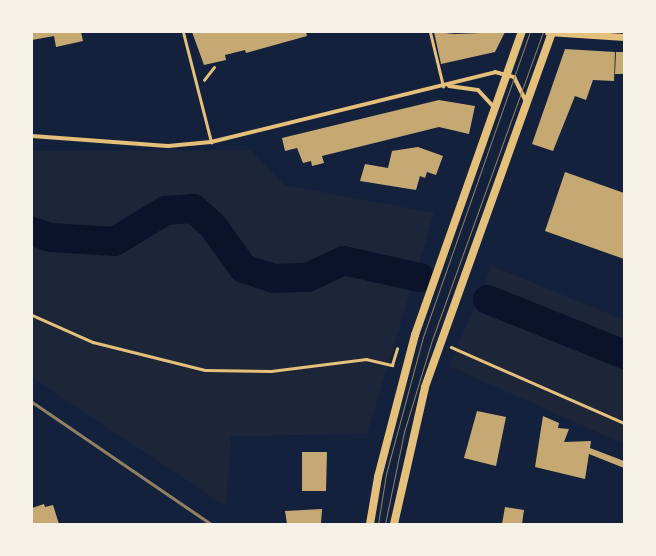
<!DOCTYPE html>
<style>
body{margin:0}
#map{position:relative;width:656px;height:556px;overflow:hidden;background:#14213d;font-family:Montserrat,sans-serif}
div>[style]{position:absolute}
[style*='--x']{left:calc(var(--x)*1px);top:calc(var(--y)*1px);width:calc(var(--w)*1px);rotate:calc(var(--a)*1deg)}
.green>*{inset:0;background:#1d2539}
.river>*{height:29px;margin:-14.5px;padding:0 14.5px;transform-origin:14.5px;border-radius:14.5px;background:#0b132b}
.building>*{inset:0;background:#c6a872}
.path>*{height:2.5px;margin:-1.25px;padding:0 1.25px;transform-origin:1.25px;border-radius:1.25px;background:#e5c07b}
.service>*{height:3px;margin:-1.5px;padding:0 1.5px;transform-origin:1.5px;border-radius:1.5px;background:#e5c07b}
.minor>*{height:4px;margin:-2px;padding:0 2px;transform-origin:2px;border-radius:2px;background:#e5c07b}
.tertiary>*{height:7px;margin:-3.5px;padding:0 3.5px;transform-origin:3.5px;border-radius:3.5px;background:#e5c07b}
.secondary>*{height:8px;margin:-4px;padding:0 4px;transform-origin:4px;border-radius:4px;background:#e5c07b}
.tram>*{height:1px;margin:-0.5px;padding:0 0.5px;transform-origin:0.5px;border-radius:0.5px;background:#918062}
.rail>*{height:3px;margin:-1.5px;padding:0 1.5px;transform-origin:1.5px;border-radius:1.5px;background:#918062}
span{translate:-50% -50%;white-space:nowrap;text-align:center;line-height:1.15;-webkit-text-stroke:4px #f6f1e7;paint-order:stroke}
.frame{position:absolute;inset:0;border:33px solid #f6f1e7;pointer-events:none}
</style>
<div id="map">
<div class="green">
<div style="clip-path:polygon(250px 150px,284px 185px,434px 213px,367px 434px,231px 436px,226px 506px,32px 377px,32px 151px)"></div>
<div style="clip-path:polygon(492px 266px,624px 320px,624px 444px,449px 366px)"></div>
</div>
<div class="river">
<div style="--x:32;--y:231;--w:20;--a:18"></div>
<div style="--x:51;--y:237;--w:63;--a:3.6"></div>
<div style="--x:114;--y:241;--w:60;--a:-31.3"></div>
<div style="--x:165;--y:210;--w:28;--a:-4"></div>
<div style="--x:193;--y:208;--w:25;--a:42"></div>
<div style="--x:212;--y:225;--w:53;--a:54.2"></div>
<div style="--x:243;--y:268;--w:33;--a:18"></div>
<div style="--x:274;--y:278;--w:33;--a:-2"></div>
<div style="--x:307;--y:277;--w:40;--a:-25"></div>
<div style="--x:343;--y:260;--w:78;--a:12.6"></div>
<div style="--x:487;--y:299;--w:148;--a:21.9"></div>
</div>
<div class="building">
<div style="clip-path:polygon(32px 32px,81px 32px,83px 41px,56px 47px,54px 36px,32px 40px)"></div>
<div style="clip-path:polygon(192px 32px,306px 32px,307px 36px,246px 53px,245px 50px,225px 55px,226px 60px,204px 65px)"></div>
<div style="clip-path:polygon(434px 32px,455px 34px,505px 32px,495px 52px,441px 64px)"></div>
<div style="clip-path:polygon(565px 49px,615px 52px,614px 81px,593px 80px,586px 100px,575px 96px,553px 151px,532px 144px)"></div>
<div style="clip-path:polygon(616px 52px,624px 52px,624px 74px,615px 74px)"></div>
<div style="clip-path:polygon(439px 100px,475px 106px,469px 134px,439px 127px,322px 156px,324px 163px,312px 166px,311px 161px,303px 163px,297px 148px,285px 151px,282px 138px)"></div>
<div style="clip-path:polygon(418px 147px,443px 156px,436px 175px,427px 172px,425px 178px,420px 176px,416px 190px,360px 181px,365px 164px,388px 168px,392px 151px)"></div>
<div style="clip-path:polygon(565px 172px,624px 193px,624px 259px,545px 231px)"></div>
<div style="clip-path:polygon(477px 411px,506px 417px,496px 466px,464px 458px)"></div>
<div style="clip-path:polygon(543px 416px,559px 423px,558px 428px,569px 429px,564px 442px,591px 441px,590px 448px,624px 461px,624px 468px,589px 454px,585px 479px,535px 467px)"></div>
<div style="clip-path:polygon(302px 452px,327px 452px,326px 491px,302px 491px)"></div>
<div style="clip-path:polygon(44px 504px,45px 507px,53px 505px,59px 524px,32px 524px,32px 508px)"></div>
<div style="clip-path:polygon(505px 507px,524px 510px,522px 524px,502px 524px)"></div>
<div style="clip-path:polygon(322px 509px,321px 524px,287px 524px,285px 511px)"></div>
</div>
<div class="path">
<div style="--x:204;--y:80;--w:16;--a:-52"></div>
<div style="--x:32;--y:315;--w:67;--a:23.9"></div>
<div style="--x:93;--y:342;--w:115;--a:14"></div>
<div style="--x:205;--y:370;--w:66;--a:0.9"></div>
<div style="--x:271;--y:371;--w:96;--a:-7.2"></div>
<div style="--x:366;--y:359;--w:27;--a:13"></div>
<div style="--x:392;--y:365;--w:17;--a:-73"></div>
<div style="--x:451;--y:347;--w:189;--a:23.7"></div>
</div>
<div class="service">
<div style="--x:183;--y:32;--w:114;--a:75.7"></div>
<div style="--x:430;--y:32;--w:56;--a:76.5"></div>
</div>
<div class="minor">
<div style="--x:449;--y:86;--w:29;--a:8"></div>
<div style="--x:478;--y:90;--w:25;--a:47"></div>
<div style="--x:32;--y:136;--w:136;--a:4.2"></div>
<div style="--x:168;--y:146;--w:43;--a:-5.3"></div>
<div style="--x:211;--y:142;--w:292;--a:-13.8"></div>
<div style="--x:495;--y:72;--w:20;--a:15"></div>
<div style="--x:514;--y:77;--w:28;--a:64"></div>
</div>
<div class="tertiary">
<div style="--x:548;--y:32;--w:76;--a:3.8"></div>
</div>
<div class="secondary">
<div style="--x:370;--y:524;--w:48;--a:-80.3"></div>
<div style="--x:378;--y:477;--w:147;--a:-75.4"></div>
<div style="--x:415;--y:335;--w:321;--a:-70.6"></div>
<div style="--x:394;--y:524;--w:140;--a:-77.2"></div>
<div style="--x:425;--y:387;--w:377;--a:-70.3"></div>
</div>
<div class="tram">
<div style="--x:378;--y:524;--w:51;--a:-80.9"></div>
<div style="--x:386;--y:474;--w:142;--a:-74.9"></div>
<div style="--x:423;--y:337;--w:323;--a:-70.7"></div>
<div style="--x:385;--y:524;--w:94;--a:-78.3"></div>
<div style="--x:404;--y:432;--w:96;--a:-73.1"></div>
<div style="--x:432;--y:340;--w:327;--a:-70.2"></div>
</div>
<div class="rail">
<div style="--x:32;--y:402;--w:217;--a:34.3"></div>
</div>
<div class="frame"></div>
</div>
